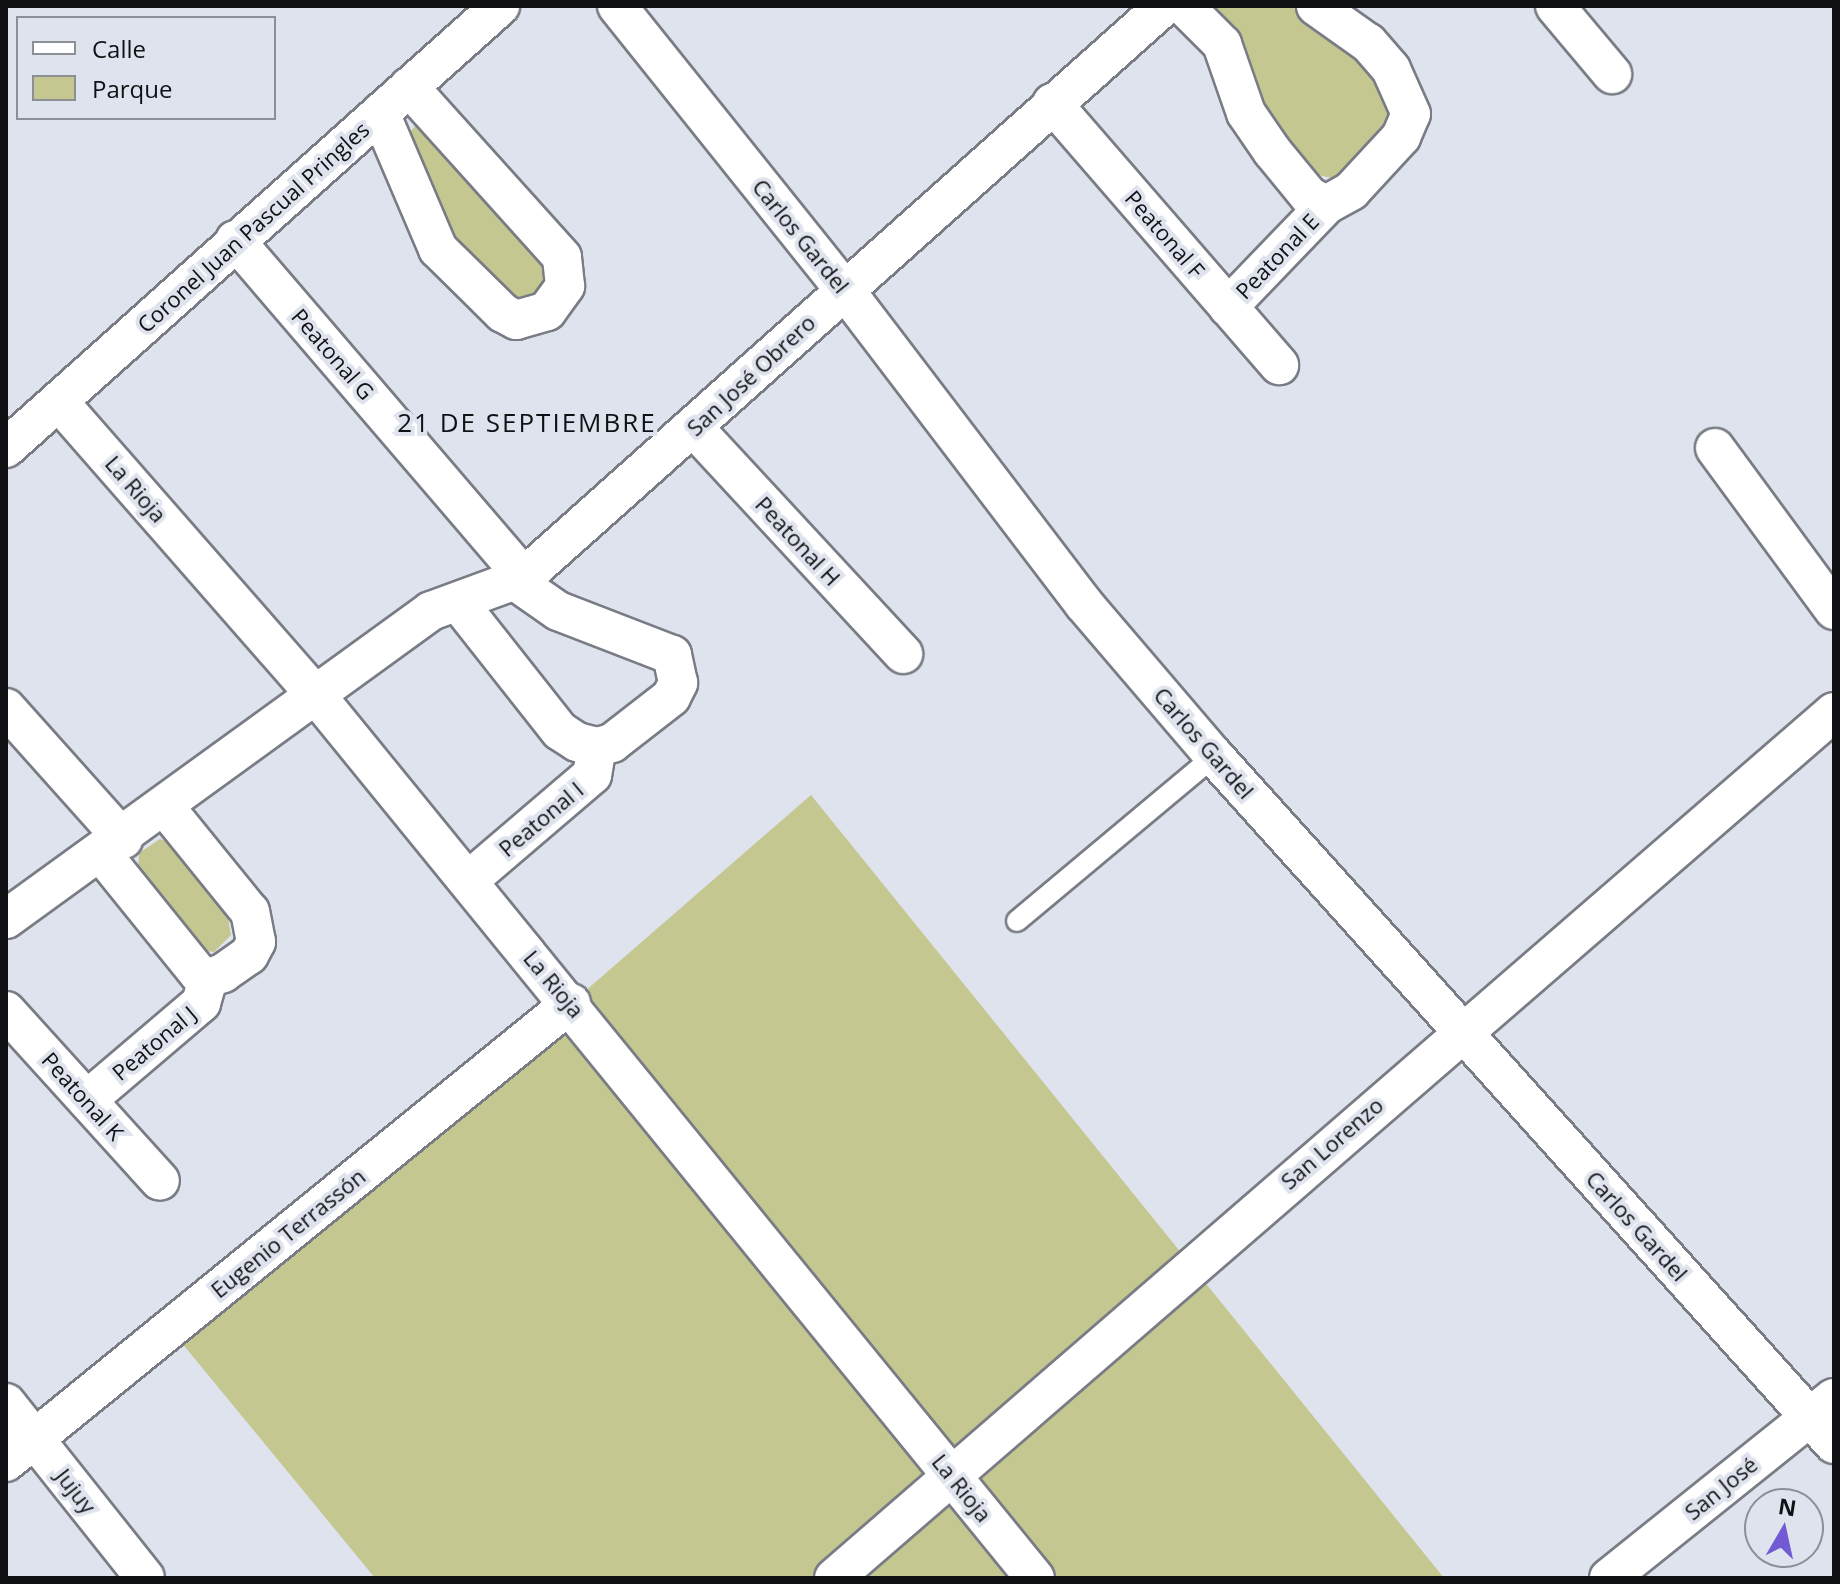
<!DOCTYPE html>
<meta charset="utf-8">
<style>
body{margin:0}
#map{position:relative;width:1840px;height:1584px;overflow:hidden;background:#dfe3ed;font-family:"Open Sans",sans-serif}
div>[style]{position:absolute}
[style*='--x']{left:calc(var(--x)*1px);top:calc(var(--y)*1px);width:calc(var(--w)*1px);rotate:calc(var(--a)*1deg)}
.green>*{inset:0;background:#c4c790}
.roads{filter:drop-shadow(2px 0 #797c85) drop-shadow(-2px 0 #797c85) drop-shadow(0 2px #797c85) drop-shadow(0 -2px #797c85)}
.lane>*{height:20px;margin:-10px;padding:0 10px;transform-origin:10px;border-radius:10px;background:#fff}
.street>*{height:38px;margin:-19px;padding:0 19px;transform-origin:19px;border-radius:19px;background:#fff}
span{translate:-50% -50%;white-space:nowrap;text-align:center;line-height:1.15;-webkit-text-stroke:8px #dfe3ed;paint-order:stroke}
.street-label{font-size:22px;color:#0f1114}
.quarter-label{font-size:26px;color:#0f1114;letter-spacing:2px}
.frame{position:absolute;inset:0;border:8px solid #0f1114;pointer-events:none}
.legend{position:absolute;left:16px;top:16px;width:260px;height:104px;box-sizing:border-box;background:#dfe3ed;border:2px solid #8c8f96;margin:0;padding:10px 14px;list-style:none;font-size:24px;color:#0f1114}
.legend li{display:flex;align-items:center;gap:16px;height:40px}
.legend b{width:40px;border:2px solid #8c8f96}
.north{position:absolute;left:1744px;top:1488px;width:80px;height:80px;box-sizing:border-box;background:#dfe3ed;border:2px solid #8c8f96;border-radius:50%;rotate:9deg;font-size:22px;font-weight:700;line-height:32px;text-align:center;color:#0f1114}
.north::after{content:'';display:block;margin:auto;width:28px;height:36px;background:#725ad4;clip-path:polygon(50% 0,100% 100%,50% 72%,0 100%)}
</style>
<div id="map">
<div class="green">
<div style="clip-path:polygon(1204px 6px,1292px 6px,1334px 34px,1377px 82px,1390px 105px,1381px 142px,1336px 179px,1310px 173px,1269px 119px)"></div>
<div style="clip-path:polygon(419px 122px,553px 261px,553px 295px,517px 306px,448px 229px,409px 133px)"></div>
<div style="clip-path:polygon(811px 795px,1444px 1578px,375px 1578px,181px 1342px)"></div>
<div style="clip-path:polygon(160px 839px,174px 844px,226px 907px,231px 935px,214px 952px,200px 950px,138px 872px,139px 853px)"></div>
</div>
<div class="roads">
<div class="lane">
<div style="--x:1017;--y:921;--w:257;--a:-39.9"></div>
</div>
<div class="street">
<div style="--x:617;--y:6;--w:363;--a:51.3"></div>
<div style="--x:844;--y:289;--w:396;--a:52.7"></div>
<div style="--x:1084;--y:604;--w:200;--a:49.5"></div>
<div style="--x:1214;--y:756;--w:926;--a:47.98"></div>
<div style="--x:1184;--y:6;--w:54;--a:45"></div>
<div style="--x:1222;--y:44;--w:73;--a:70.8"></div>
<div style="--x:1246;--y:113;--w:46;--a:55.6"></div>
<div style="--x:1272;--y:151;--w:58;--a:50.6"></div>
<div style="--x:1309;--y:196;--w:19;--a:28"></div>
<div style="--x:1326;--y:205;--w:29;--a:-29"></div>
<div style="--x:1351;--y:191;--w:74;--a:-47.2"></div>
<div style="--x:1401;--y:137;--w:25;--a:-67"></div>
<div style="--x:1411;--y:114;--w:49;--a:-114"></div>
<div style="--x:1391;--y:69;--w:35;--a:-131"></div>
<div style="--x:1368;--y:43;--w:64;--a:-144.6"></div>
<div style="--x:1555;--y:6;--w:89;--a:50"></div>
<div style="--x:1052;--y:103;--w:347;--a:49.1"></div>
<div style="--x:380;--y:113;--w:148;--a:66.9"></div>
<div style="--x:438;--y:249;--w:91;--a:44.6"></div>
<div style="--x:503;--y:313;--w:15;--a:28"></div>
<div style="--x:516;--y:320;--w:32;--a:-16"></div>
<div style="--x:547;--y:311;--w:31;--a:-54"></div>
<div style="--x:565;--y:286;--w:29;--a:-96"></div>
<div style="--x:562;--y:257;--w:229;--a:-132"></div>
<div style="--x:235;--y:240;--w:444;--a:49.4"></div>
<div style="--x:1228;--y:307;--w:141;--a:-46.1"></div>
<div style="--x:59;--y:402;--w:388;--a:48.8"></div>
<div style="--x:315;--y:694;--w:1140;--a:50.84"></div>
<div style="--x:694;--y:428;--w:308;--a:47.2"></div>
<div style="--x:6;--y:448;--w:663;--a:-41.82"></div>
<div style="--x:1715;--y:448;--w:201;--a:53.7"></div>
<div style="--x:458;--y:602;--w:164;--a:51.7"></div>
<div style="--x:560;--y:731;--w:20;--a:33"></div>
<div style="--x:577;--y:742;--w:21;--a:14"></div>
<div style="--x:597;--y:747;--w:16;--a:-15"></div>
<div style="--x:612;--y:743;--w:75;--a:-37.9"></div>
<div style="--x:671;--y:697;--w:16;--a:-63"></div>
<div style="--x:678;--y:683;--w:29;--a:-102"></div>
<div style="--x:672;--y:655;--w:122;--a:-158.9"></div>
<div style="--x:558;--y:611;--w:52;--a:-145.1"></div>
<div style="--x:6;--y:708;--w:176;--a:48.2"></div>
<div style="--x:102;--y:854;--w:154;--a:51.1"></div>
<div style="--x:199;--y:974;--w:10;--a:24"></div>
<div style="--x:208;--y:978;--w:16;--a:-18"></div>
<div style="--x:223;--y:973;--w:32;--a:-35"></div>
<div style="--x:249;--y:955;--w:15;--a:-62"></div>
<div style="--x:256;--y:942;--w:31;--a:-101"></div>
<div style="--x:250;--y:912;--w:135;--a:-129"></div>
<div style="--x:469;--y:880;--w:162;--a:-40.5"></div>
<div style="--x:592;--y:775;--w:28;--a:-80"></div>
<div style="--x:6;--y:919;--w:525;--a:-35.93"></div>
<div style="--x:431;--y:611;--w:99;--a:-20.1"></div>
<div style="--x:524;--y:577;--w:858;--a:-41.74"></div>
<div style="--x:6;--y:1011;--w:229;--a:47.8"></div>
<div style="--x:87;--y:1100;--w:150;--a:-40.4"></div>
<div style="--x:201;--y:1003;--w:26;--a:-74"></div>
<div style="--x:6;--y:1403;--w:223;--a:51.5"></div>
<div style="--x:6;--y:1462;--w:728;--a:-39.09"></div>
<div style="--x:834;--y:1578;--w:1323;--a:-40.89"></div>
<div style="--x:1609;--y:1578;--w:288;--a:-38.7"></div>
</div>
</div>
<div class="street-label">
<span style="left:253px;top:227px;rotate:-42deg">Coronel Juan Pascual Pringles</span>
<span style="left:1165px;top:234px;rotate:49deg">Peatonal F</span>
<span style="left:801px;top:236px;rotate:51deg">Carlos Gardel</span>
<span style="left:1277px;top:256px;rotate:-46deg">Peatonal E</span>
<span style="left:333px;top:354px;rotate:49deg">Peatonal G</span>
<span style="left:751px;top:375px;rotate:-43deg">San José Obrero</span>
<span style="left:136px;top:489px;rotate:49deg">La Rioja</span>
<span style="left:798px;top:541px;rotate:47deg">Peatonal H</span>
<span style="left:1204px;top:743px;rotate:49deg">Carlos Gardel</span>
<span style="left:541px;top:819px;rotate:-40deg">Peatonal I</span>
<span style="left:554px;top:984px;rotate:50deg">La Rioja</span>
<span style="left:154px;top:1043px;rotate:-40deg">Peatonal J</span>
<span style="left:83px;top:1096px;rotate:48deg">Peatonal K</span>
<span style="left:1332px;top:1143px;rotate:-41deg">San Lorenzo</span>
<span style="left:1637px;top:1226px;rotate:48deg">Carlos Gardel</span>
<span style="left:288px;top:1233px;rotate:-39deg">Eugenio Terrassón</span>
<span style="left:962px;top:1488px;rotate:51deg">La Rioja</span>
<span style="left:1721px;top:1488px;rotate:-39deg">San José</span>
<span style="left:76px;top:1491px;rotate:52deg">Jujuy</span>
</div>
<div class="quarter-label">
<span style="left:527px;top:423px">21 DE SEPTIEMBRE</span>
</div>
<div class="frame"></div>
<ul class="legend">
<li><b style="height:10px;background:#fff"></b>Calle</li>
<li><b style="height:22px;background:#c4c790"></b>Parque</li>
</ul>
<div class="north">N</div>
</div>
